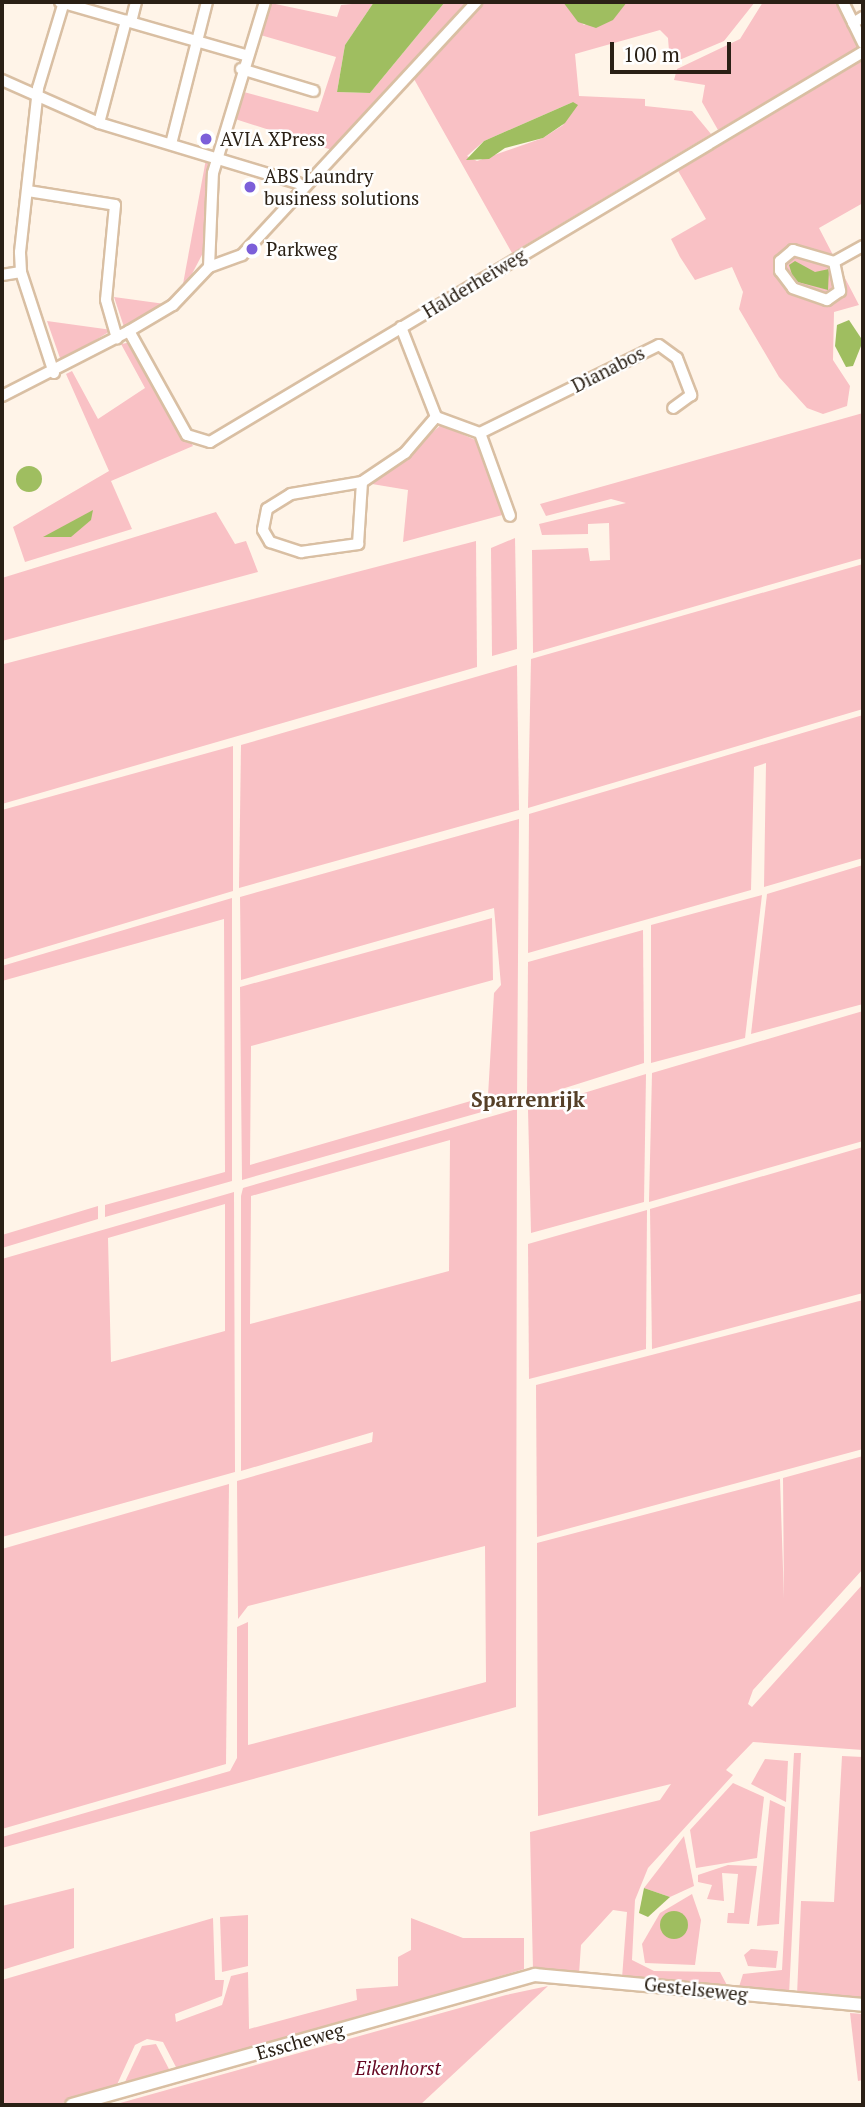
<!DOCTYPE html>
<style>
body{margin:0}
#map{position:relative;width:865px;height:2107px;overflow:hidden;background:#fff4e8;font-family:"PT Serif",serif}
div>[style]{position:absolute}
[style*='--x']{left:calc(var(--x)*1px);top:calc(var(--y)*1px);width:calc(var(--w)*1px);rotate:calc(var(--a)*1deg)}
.green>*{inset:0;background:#f9c1c5}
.water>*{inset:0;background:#9fbe60}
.round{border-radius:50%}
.roads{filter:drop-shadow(2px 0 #d9bfa3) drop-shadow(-2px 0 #d9bfa3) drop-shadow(0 2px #d9bfa3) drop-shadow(0 -2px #d9bfa3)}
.minor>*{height:10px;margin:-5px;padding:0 5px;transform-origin:5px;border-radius:5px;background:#fff}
.tertiary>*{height:12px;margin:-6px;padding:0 6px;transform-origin:6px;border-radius:6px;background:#fff}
.dots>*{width:19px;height:19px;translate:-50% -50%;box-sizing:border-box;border:4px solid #fff;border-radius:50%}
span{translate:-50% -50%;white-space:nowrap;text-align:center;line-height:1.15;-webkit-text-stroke:5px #fff;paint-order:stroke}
.poi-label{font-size:19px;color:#2a2015}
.left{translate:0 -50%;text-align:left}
.street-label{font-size:19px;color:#2a2015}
.park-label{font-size:19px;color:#650621;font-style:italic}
.neighbourhood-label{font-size:21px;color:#564028;font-weight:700}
.frame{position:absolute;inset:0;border:4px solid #2a2015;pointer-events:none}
.scale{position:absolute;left:610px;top:42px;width:121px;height:32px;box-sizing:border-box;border:4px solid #2a2015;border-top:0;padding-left:9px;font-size:21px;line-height:24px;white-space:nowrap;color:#2a2015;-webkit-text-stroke:5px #fff;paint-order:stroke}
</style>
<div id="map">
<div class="green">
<div style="clip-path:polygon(266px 2px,337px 17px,341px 5px,374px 2px,345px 45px,337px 92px,370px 93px,445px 2px,476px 2px,335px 151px,232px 118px,240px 91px,318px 112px,336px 57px,257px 34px)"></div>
<div style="clip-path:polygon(evenodd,485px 2px,563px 2px,584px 25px,627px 2px,755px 2px,724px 41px,670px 64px,668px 38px,660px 30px,575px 54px,579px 96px,645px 99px,645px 106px,692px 111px,711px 134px,512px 253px,414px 79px,485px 2px,573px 102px,563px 125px,543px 138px,477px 161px,467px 156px,484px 141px,573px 102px)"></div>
<div style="clip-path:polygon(763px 2px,836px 2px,859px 48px,718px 130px,702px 102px,705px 85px,674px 80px,677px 69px,740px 39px)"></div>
<div style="clip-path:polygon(863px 60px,863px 203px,819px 228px,859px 305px,834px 312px,833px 360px,850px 386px,847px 406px,823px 414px,807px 408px,779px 377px,739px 309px,743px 292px,732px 267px,695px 280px,680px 257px,671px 239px,706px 219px,677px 169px)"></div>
<div style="clip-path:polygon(206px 159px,212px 162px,204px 251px,181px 295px)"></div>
<div style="clip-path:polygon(114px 297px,165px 304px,124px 327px)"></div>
<div style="clip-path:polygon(47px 321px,112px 330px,61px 361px)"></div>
<div style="clip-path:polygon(132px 342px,193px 446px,111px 481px,132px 529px,25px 562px,13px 527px,109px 471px,66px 374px,72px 371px,98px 419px,145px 388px,121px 344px)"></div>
<div style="clip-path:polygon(863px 413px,863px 558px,533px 653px,532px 550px,588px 548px,590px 561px,610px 560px,609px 523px,588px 524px,588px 534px,542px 535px,539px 524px,626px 503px,611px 499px,546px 516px,540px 504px)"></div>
<div style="clip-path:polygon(441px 425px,480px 442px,506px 514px,403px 542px,408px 490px,372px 484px)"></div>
<div style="clip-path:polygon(216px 512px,235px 544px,246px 541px,258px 572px,2px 641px,2px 578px)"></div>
<div style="clip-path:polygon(515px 538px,517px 649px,492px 656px,491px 548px)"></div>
<div style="clip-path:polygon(476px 541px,477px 667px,2px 804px,4px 664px)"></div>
<div style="clip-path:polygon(863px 564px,863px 709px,528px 808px,531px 659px)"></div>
<div style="clip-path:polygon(517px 665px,519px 810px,239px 888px,241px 745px)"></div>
<div style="clip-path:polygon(863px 715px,863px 858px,764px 887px,766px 763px,754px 767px,751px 890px,528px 953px,529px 814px)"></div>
<div style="clip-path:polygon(233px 746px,233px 891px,2px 960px,2px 810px)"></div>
<div style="clip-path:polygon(519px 819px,517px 1102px,242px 1180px,240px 987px,492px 918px,493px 980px,251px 1046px,250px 1165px,488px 1096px,494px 993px,501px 985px,494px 908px,241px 980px,240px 897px)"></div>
<div style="clip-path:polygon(863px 865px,863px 1004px,751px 1034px,767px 894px)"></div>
<div style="clip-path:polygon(762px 895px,745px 1038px,651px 1063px,651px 925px)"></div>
<div style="clip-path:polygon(232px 898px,232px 1181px,105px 1217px,105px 1205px,225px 1172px,224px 919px,2px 981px,2px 966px)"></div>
<div style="clip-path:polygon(643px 930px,644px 1063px,527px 1100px,528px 962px)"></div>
<div style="clip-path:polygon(863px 1011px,863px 1141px,649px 1202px,652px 1073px)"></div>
<div style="clip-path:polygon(646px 1074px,644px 1202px,531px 1233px,528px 1110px)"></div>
<div style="clip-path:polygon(evenodd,517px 1109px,516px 1707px,2px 1848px,2px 1837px,230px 1771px,237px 1758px,237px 1627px,248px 1622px,248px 1745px,486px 1682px,485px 1546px,248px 1606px,238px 1619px,237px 1481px,372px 1442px,373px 1432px,241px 1471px,241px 1196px,243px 1188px,517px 1109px,450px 1140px,449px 1271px,250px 1324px,251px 1196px,450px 1140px)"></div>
<div style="clip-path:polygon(863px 1147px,863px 1293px,652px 1349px,650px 1209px)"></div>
<div style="clip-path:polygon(evenodd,234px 1192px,235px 1472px,2px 1537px,2px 1259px,234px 1192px,225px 1204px,225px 1331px,111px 1362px,108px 1238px,225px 1204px)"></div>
<div style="clip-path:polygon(98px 1206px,98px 1219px,2px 1248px,2px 1235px)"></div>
<div style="clip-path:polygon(647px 1210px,646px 1349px,529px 1379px,528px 1244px)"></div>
<div style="clip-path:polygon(863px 1300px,863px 1449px,537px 1537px,536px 1385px)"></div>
<div style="clip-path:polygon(863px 1456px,863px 1569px,753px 1690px,748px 1704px,752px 1707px,863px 1584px,863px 1750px,753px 1742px,726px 1770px,733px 1775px,648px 1868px,635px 1900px,632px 1960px,654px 1971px,720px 1972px,729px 1989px,622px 1978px,627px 1912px,613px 1910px,581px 1945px,579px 1974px,533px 1971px,530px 1832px,660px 1800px,671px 1784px,538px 1816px,537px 1543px,780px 1479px,784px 1599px,783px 1478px)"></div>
<div style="clip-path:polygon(229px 1484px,226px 1764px,2px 1829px,2px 1549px)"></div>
<div style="clip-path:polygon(794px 1753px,801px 1753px,789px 1995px,738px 1990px,743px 1974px,782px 1970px)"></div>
<div style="clip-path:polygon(842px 1756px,863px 1757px,863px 2002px,797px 1995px,801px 1901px,834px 1902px)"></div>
<div style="clip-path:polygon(765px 1759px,788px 1761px,786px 1802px,751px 1784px)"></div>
<div style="clip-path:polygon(733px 1783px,764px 1797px,757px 1858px,696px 1868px,690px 1830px)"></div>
<div style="clip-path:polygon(770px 1800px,785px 1807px,779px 1924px,757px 1926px)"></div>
<div style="clip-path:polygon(684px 1836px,694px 1886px,670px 1897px,644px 1888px)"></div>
<div style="clip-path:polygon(728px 1865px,757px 1866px,749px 1924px,727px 1923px,728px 1913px,734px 1913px,738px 1874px,722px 1873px,724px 1901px,707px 1899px,712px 1885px,698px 1882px,698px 1875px)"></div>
<div style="clip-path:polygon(74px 1888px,74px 1948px,2px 1970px,2px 1906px)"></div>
<div style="clip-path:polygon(692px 1894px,701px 1920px,695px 1965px,645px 1963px,642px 1944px,660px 1913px)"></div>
<div style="clip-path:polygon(248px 1915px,248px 1966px,222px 1972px,220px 1917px)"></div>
<div style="clip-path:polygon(213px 1918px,215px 1980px,224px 1980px,222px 1996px,175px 2014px,176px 2022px,222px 2005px,231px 1976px,248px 1972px,249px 2029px,357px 2000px,356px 1989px,398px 1986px,398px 1957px,411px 1950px,411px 1918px,463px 1938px,524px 1938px,524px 1969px,178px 2071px,163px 2042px,147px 2039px,135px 2045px,115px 2089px,55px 2105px,2px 2105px,2px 1980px)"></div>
<div style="clip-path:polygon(751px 1949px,778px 1951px,776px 1968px,748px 1966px,744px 1955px)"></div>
<div style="clip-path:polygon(548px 1986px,420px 2105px,113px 2105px,506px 1995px)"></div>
<div style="clip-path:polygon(850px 2013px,863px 2014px,863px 2080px,858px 2081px)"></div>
<div style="clip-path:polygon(156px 2044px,171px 2073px,123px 2086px,142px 2046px)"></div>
</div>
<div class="water">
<div style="clip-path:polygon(374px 2px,445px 2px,370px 93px,337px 92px,345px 45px)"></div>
<div style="clip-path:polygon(563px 2px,627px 2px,613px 20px,596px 28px,578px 22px)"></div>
<div style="clip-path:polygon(573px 102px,578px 105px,565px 123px,543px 138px,505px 148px,489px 159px,466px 160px,484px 141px)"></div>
<div style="clip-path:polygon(795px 261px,815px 272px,829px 269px,828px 290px,794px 281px,789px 265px)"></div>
<div style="clip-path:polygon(849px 320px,863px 341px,853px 366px,846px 367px,835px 346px,837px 325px)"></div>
<div class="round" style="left:16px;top:466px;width:26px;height:26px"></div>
<div style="clip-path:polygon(93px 510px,91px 520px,71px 537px,43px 537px)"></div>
<div style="clip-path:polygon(644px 1888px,670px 1897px,648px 1917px,639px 1913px)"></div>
<div class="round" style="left:660px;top:1911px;width:28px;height:28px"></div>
</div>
<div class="roads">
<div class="minor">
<div style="--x:60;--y:2;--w:192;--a:16"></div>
<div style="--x:843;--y:2;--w:46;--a:64"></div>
<div style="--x:131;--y:22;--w:21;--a:-76"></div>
<div style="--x:853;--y:23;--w:12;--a:-31"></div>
<div style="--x:241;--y:69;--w:76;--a:16.8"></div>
<div style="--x:2;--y:80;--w:106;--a:23.9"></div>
<div style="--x:99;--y:123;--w:208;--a:16.8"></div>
<div style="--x:99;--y:123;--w:106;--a:-75.2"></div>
<div style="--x:171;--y:144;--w:146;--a:-75.8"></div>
<div style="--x:28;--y:191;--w:88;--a:9.1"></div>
<div style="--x:115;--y:205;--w:95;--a:95.4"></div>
<div style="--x:106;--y:300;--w:40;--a:74"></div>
<div style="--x:834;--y:262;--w:30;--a:78"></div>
<div style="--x:840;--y:291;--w:16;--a:145"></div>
<div style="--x:827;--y:300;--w:36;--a:-161"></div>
<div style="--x:793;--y:288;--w:21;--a:-127"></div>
<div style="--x:780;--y:271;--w:10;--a:-90"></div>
<div style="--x:780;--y:261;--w:17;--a:-40"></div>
<div style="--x:793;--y:250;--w:43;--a:16.3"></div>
<div style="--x:834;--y:262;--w:33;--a:-29"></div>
<div style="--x:209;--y:267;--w:94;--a:-87.6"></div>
<div style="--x:213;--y:173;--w:179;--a:-73.1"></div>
<div style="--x:2;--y:275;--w:19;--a:-9"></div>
<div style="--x:401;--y:327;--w:97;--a:68.7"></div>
<div style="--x:436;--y:417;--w:47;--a:20"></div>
<div style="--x:480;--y:433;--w:88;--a:70.1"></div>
<div style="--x:129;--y:331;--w:119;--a:60.9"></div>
<div style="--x:187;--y:435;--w:24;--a:17"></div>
<div style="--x:210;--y:442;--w:761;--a:-30.85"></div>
<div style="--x:54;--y:373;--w:106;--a:-108.1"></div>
<div style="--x:21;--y:272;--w:20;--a:-93"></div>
<div style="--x:20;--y:252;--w:165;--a:-83.7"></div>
<div style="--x:38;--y:88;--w:90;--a:-73.2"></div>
<div style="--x:2;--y:396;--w:143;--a:-27.1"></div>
<div style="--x:129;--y:331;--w:51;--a:-30.6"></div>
<div style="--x:173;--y:305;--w:52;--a:-46.5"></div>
<div style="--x:209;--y:267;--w:35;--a:-20"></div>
<div style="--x:242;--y:255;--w:345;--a:-47.2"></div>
<div style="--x:480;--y:433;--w:199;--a:-26.2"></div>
<div style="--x:659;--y:345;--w:22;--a:36"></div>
<div style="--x:677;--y:358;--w:40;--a:69"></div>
<div style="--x:691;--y:395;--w:22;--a:144"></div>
<div style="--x:362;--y:482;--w:72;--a:170.4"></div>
<div style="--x:291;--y:494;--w:28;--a:148"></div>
<div style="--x:267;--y:509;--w:21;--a:101"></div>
<div style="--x:263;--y:530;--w:14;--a:60"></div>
<div style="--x:270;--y:542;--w:33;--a:18"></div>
<div style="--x:301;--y:552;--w:58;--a:-8"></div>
<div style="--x:358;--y:544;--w:62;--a:-86.3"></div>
<div style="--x:362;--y:482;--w:52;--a:-34"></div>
<div style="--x:405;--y:453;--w:48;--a:-49.3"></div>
</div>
<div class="tertiary">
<div style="--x:72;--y:2105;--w:481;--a:-15.7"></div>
<div style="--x:535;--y:1975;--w:329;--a:5.2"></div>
</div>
</div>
<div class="dots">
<div style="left:206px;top:139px;background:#7c5fd9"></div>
<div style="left:250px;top:187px;background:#7c5fd9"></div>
<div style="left:252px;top:249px;background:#7c5fd9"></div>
</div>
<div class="poi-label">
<span class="left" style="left:220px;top:139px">AVIA XPress</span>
<span class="left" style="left:264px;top:187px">ABS Laundry<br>business solutions</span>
<span class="left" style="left:266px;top:249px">Parkweg</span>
</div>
<div class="street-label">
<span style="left:474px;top:283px;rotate:-31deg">Halderheiweg</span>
<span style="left:608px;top:369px;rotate:-27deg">Dianabos</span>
<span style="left:696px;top:1989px;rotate:6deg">Gestelseweg</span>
<span style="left:300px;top:2041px;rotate:-16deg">Esscheweg</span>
</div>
<div class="park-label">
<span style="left:398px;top:2068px">Eikenhorst</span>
</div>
<div class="neighbourhood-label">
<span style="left:528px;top:1099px">Sparrenrijk</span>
</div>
<div class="frame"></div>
<div class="scale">100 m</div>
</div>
